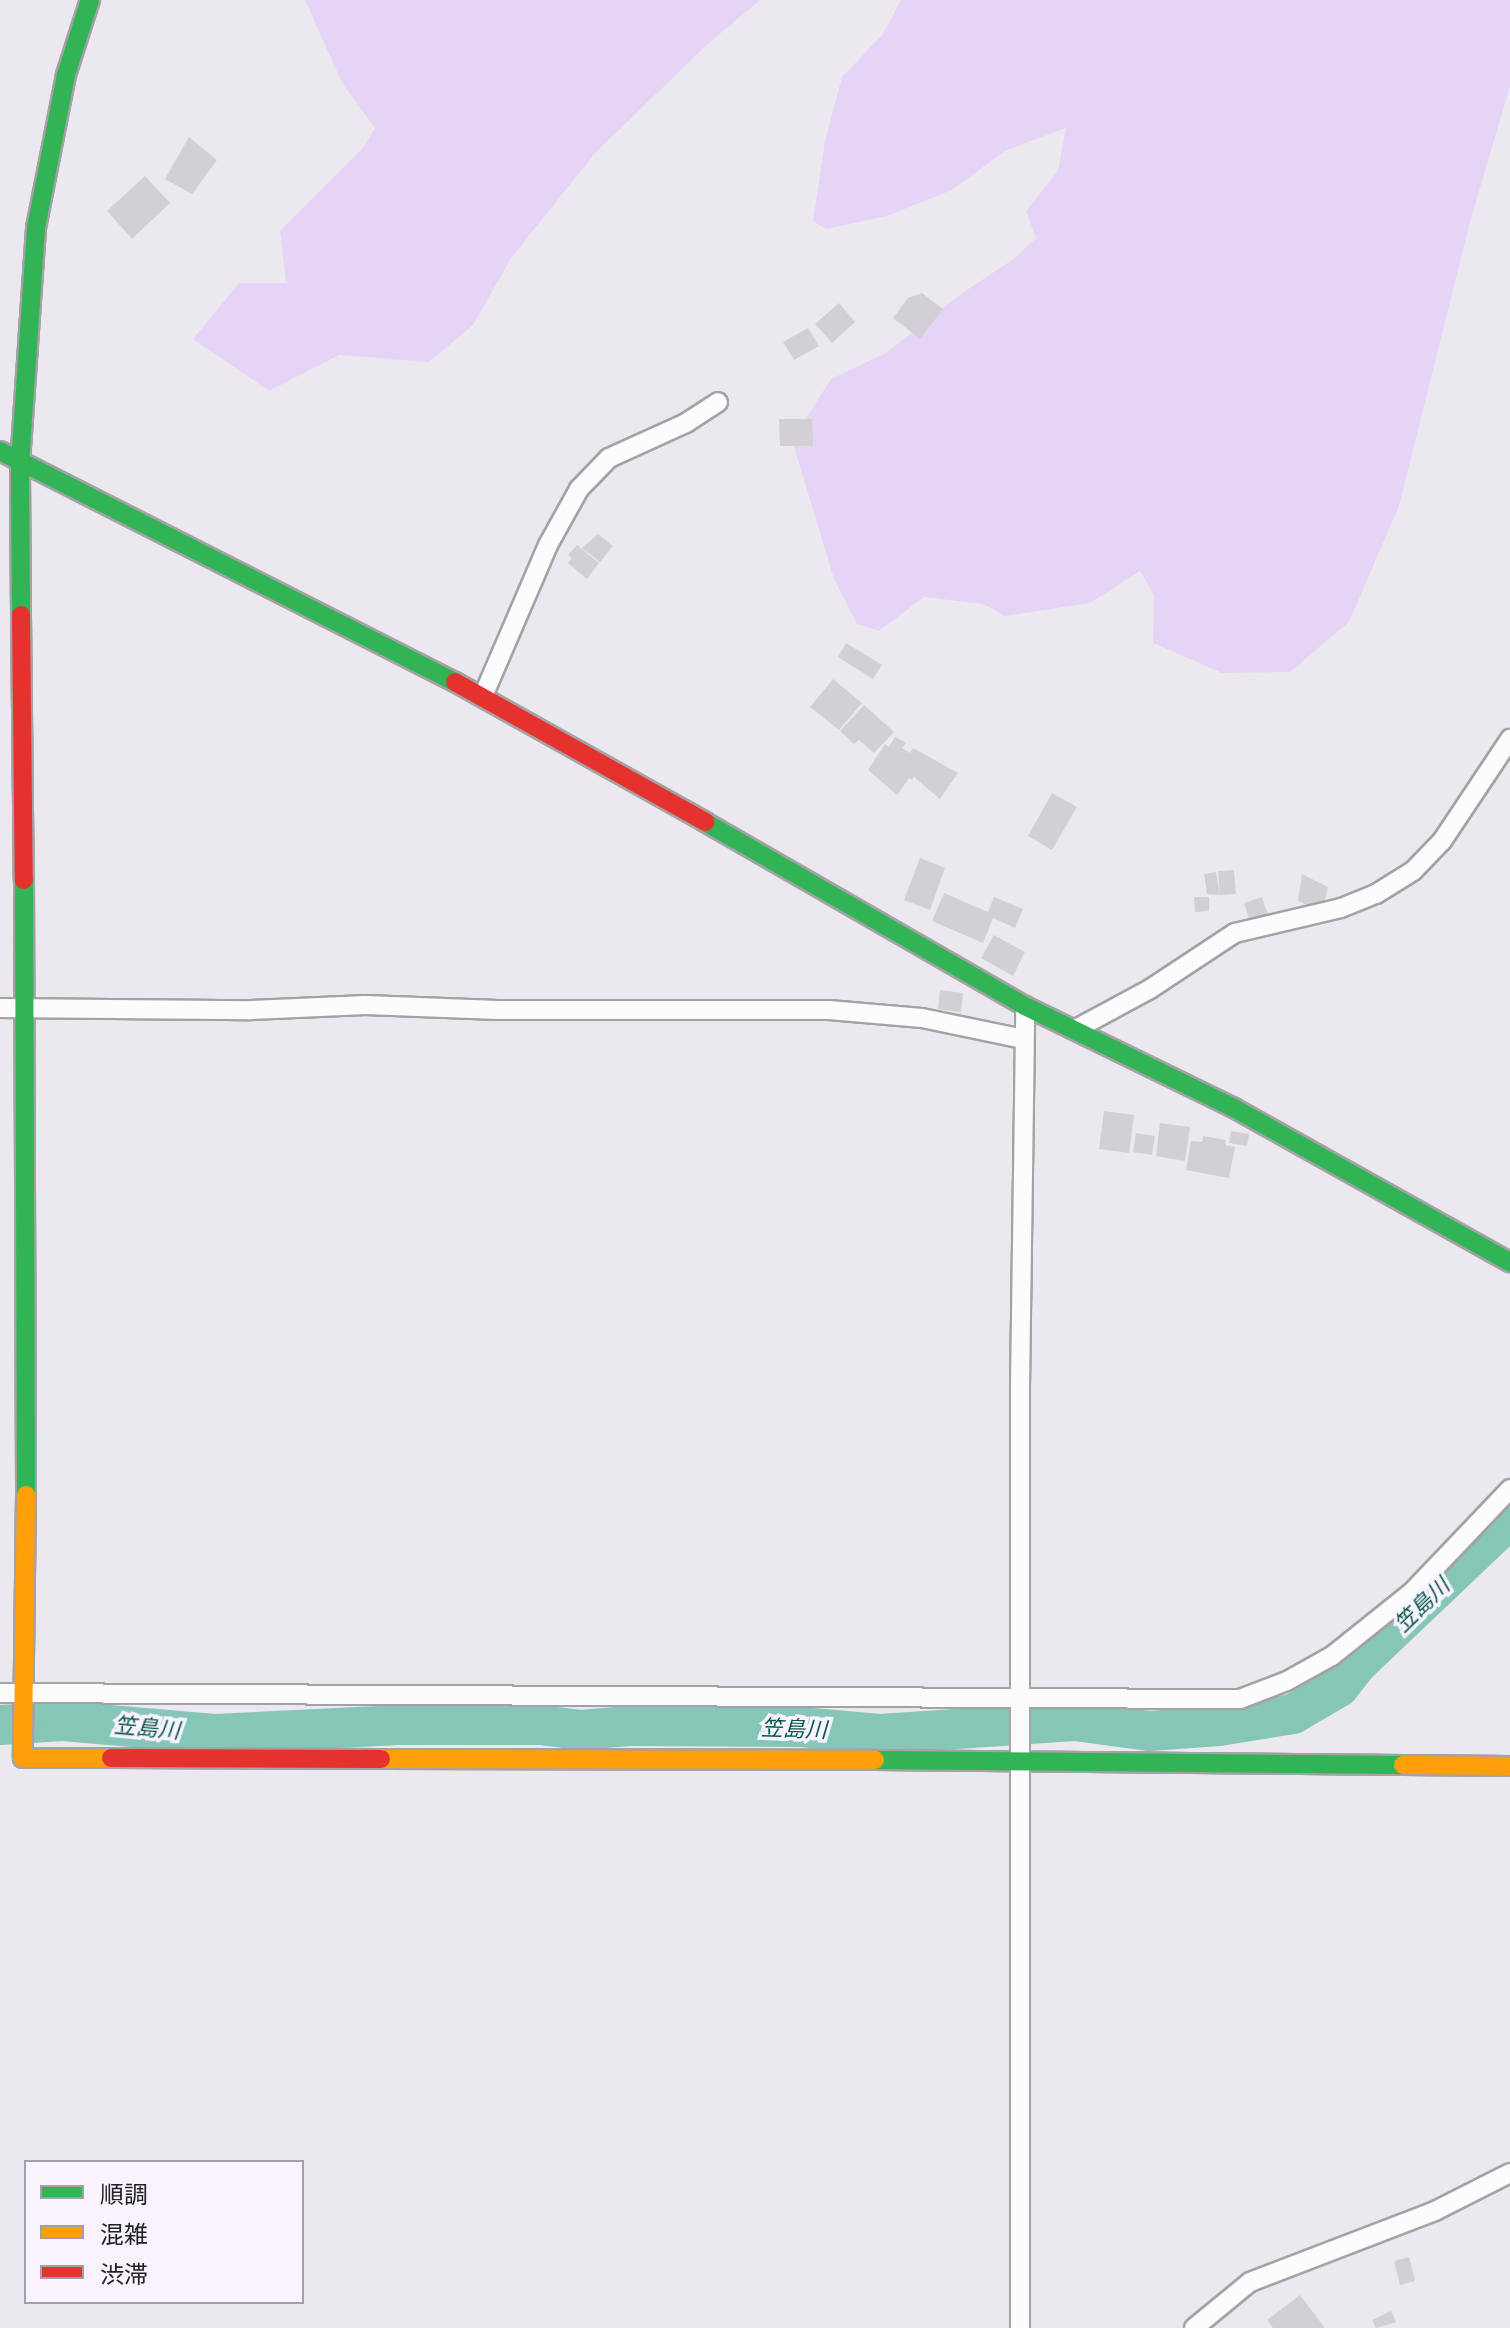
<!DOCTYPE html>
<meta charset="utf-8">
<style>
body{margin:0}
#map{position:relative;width:1510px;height:2328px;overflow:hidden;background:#ece9ee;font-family:Arial,"Noto Sans JP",sans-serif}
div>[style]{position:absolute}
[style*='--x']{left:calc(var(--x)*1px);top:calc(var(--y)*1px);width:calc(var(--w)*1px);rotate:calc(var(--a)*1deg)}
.green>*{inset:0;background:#e6d4f7}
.river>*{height:40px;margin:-20px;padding:0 20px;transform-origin:20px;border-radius:20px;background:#86c6b6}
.building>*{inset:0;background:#d3d0d5}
.roads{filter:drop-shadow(2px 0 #a4a2a6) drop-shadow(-2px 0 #a4a2a6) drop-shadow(0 2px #a4a2a6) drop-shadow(0 -2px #a4a2a6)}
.street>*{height:18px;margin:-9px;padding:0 9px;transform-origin:9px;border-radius:9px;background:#fcfcfc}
.fast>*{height:18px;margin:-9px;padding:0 9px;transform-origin:9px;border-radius:9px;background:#30b455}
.slow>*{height:18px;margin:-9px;padding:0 9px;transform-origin:9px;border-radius:9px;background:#ff9f0a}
.jam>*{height:18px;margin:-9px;padding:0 9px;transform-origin:9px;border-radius:9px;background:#e5322d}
span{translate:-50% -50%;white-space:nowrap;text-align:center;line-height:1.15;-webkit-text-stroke:7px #f9f3fe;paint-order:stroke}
.water-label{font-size:22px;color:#065747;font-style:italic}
.legend{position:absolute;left:24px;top:2160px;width:280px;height:144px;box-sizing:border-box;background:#f9f3fe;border:2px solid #a39fa7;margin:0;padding:10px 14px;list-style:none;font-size:24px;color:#232124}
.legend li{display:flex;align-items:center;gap:16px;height:40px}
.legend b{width:40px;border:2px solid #a39fa7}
</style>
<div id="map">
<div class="green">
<div style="clip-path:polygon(305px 0,760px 0,711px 41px,596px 152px,511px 258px,473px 325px,429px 362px,339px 355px,269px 391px,193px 339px,239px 283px,286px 283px,280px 231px,362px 149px,375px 128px,342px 83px)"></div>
<div style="clip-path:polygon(901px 0,1510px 0,1510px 86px,1470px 222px,1399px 506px,1349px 622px,1290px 672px,1222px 673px,1153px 643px,1154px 595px,1140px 571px,1090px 603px,1005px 616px,983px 604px,924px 597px,879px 631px,857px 624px,834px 579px,792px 440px,831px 379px,886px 353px,961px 294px,1015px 258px,1036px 238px,1026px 211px,1058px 171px,1066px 128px,1005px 151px,952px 190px,887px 216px,826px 229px,813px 221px,825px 141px,842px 77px,883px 34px)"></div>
</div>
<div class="river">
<div style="--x:0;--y:1725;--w:63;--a:-3.6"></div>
<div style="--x:63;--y:1721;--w:152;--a:4.9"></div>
<div style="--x:214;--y:1734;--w:181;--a:-2.8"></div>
<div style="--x:395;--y:1725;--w:145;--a:0"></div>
<div style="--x:540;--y:1725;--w:40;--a:7.1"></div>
<div style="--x:580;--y:1730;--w:49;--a:-4.7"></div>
<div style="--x:629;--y:1726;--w:171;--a:0.3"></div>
<div style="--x:800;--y:1727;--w:80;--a:5"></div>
<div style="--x:880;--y:1734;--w:195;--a:-3.8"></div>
<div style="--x:1075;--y:1721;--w:76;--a:7.6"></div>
<div style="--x:1150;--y:1731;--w:69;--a:-4.1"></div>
<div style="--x:1219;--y:1726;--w:75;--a:-9.2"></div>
<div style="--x:1293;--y:1714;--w:53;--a:-30.4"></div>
<div style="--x:1339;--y:1687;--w:31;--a:-52"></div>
<div style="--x:1358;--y:1663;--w:209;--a:-43.5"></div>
</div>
<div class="building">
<div style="clip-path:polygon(189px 137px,217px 160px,192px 194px,165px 179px)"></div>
<div style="clip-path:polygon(145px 176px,170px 203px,132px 239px,107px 211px)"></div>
<div style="clip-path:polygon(922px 293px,943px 309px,920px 339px,893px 318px,908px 298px)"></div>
<div style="clip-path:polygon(839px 303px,855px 322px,832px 343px,815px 324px)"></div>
<div style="clip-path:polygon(808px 328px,819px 346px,794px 360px,783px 342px)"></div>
<div style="clip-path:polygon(779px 419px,812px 419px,813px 446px,780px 446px)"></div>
<div style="clip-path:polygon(598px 534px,613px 546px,600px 562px,582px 548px)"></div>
<div style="clip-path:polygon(577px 545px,599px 563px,587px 579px,568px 563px,572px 558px,568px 555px)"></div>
<div style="clip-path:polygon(846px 643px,882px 665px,873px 679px,838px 657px)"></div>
<div style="clip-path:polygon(833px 679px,862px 703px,839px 730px,810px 707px)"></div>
<div style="clip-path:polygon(864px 705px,894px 732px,874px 753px,859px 740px,854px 744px,840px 731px)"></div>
<div style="clip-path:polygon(895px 737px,906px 743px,902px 748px,910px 753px,913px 748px,958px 773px,940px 799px,914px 777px,912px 780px,909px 778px,897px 795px,868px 770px,885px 744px,889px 747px)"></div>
<div style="clip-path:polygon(1052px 793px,1077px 807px,1052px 850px,1028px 836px)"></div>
<div style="clip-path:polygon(920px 858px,945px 868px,930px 910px,904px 900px)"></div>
<div style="clip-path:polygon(1234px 870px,1236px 894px,1220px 895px,1207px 894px,1204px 874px,1216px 872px,1220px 895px,1218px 871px)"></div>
<div style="clip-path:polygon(1302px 874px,1328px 887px,1322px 912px,1298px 901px)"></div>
<div style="clip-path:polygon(944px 893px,988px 912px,994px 897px,1023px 909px,1015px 928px,993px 918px,983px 943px,932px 921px)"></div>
<div style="clip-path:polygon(1194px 897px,1209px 897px,1209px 911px,1195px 912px)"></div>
<div style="clip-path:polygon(1262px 897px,1269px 918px,1249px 919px,1244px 903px)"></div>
<div style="clip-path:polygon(994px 935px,1025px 952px,1013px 976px,981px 958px)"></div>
<div style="clip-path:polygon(940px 990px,963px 993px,961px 1012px,938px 1009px)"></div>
<div style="clip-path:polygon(1104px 1111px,1134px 1115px,1129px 1153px,1099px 1149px)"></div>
<div style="clip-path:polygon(1160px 1123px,1190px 1127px,1185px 1161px,1156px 1156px)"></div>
<div style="clip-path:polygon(1231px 1131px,1249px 1134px,1247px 1146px,1229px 1143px)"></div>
<div style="clip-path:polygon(1136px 1133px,1155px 1136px,1152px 1155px,1133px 1152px)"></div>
<div style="clip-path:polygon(1203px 1136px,1226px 1140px,1225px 1145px,1235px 1147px,1229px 1178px,1186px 1170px,1191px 1141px,1202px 1142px)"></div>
<div style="clip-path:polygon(1409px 2257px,1415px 2281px,1400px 2285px,1394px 2261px)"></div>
<div style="clip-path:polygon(1300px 2295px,1325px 2328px,1273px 2328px,1267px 2320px)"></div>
<div style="clip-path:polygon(1391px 2311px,1396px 2322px,1376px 2328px,1372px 2320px)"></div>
</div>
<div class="roads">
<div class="street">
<div style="--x:483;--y:696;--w:164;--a:-66.7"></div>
<div style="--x:548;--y:545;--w:64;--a:-61"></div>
<div style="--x:579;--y:489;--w:43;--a:-45.9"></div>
<div style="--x:609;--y:458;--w:85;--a:-24.4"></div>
<div style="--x:686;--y:423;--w:38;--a:-33"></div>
<div style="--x:0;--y:1008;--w:251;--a:0.5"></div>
<div style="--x:251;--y:1010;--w:115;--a:-2.5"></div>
<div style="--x:366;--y:1005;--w:132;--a:2.2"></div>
<div style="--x:498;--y:1010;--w:331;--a:0"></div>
<div style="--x:829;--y:1010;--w:93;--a:4.9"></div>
<div style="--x:922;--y:1018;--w:103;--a:11.7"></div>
<div style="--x:1076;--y:1029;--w:84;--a:-28.4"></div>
<div style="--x:1150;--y:989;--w:102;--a:-33.4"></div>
<div style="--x:1235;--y:933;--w:109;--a:-13.3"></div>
<div style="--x:1341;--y:908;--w:38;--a:-22"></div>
<div style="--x:1376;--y:894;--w:44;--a:-31.9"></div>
<div style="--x:1413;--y:871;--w:42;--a:-46"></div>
<div style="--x:1442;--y:841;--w:123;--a:-56.3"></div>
<div style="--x:0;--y:1693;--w:1240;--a:0.28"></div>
<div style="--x:1240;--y:1699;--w:50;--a:-21"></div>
<div style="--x:1287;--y:1681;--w:51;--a:-29.1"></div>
<div style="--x:1332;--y:1656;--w:104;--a:-38.7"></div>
<div style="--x:1413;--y:1591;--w:141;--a:-46.4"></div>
<div style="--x:1020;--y:2328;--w:941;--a:-90"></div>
<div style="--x:1020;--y:1387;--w:381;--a:-89.2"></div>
<div style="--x:1194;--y:2328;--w:72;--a:-39.4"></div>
<div style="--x:1250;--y:2282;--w:198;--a:-21"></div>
<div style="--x:1435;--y:2211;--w:84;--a:-26.9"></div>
</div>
<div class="fast">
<div style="--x:0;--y:451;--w:510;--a:26.92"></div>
<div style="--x:21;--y:615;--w:152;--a:-90.4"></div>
<div style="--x:20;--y:463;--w:236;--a:-86.1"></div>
<div style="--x:36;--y:228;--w:156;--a:-78.9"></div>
<div style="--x:66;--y:75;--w:79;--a:-72.3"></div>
<div style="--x:705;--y:822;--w:369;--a:29.9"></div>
<div style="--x:1025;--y:1006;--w:233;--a:26"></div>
<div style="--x:1234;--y:1108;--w:316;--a:29.2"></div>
<div style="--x:24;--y:880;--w:615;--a:89.81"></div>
<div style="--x:875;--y:1760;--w:528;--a:0.54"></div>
</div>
<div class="slow">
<div style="--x:26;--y:1495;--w:263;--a:90.7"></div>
<div style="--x:23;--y:1758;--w:88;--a:0"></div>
<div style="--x:381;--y:1759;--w:494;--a:0.1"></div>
<div style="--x:1403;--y:1765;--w:107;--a:0.5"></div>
</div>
<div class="jam">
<div style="--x:21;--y:615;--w:265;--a:89.4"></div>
<div style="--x:455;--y:682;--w:287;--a:29.2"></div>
<div style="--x:111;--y:1758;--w:270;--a:0.2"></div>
</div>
</div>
<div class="water-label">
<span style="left:1422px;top:1605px;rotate:-44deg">笠島川</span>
<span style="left:147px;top:1728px;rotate:5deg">笠島川</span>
<span style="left:794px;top:1729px;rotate:2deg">笠島川</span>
</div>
<ul class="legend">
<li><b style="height:10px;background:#30b455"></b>順調</li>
<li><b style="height:10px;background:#ff9f0a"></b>混雑</li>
<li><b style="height:10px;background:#e5322d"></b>渋滞</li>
</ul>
</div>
